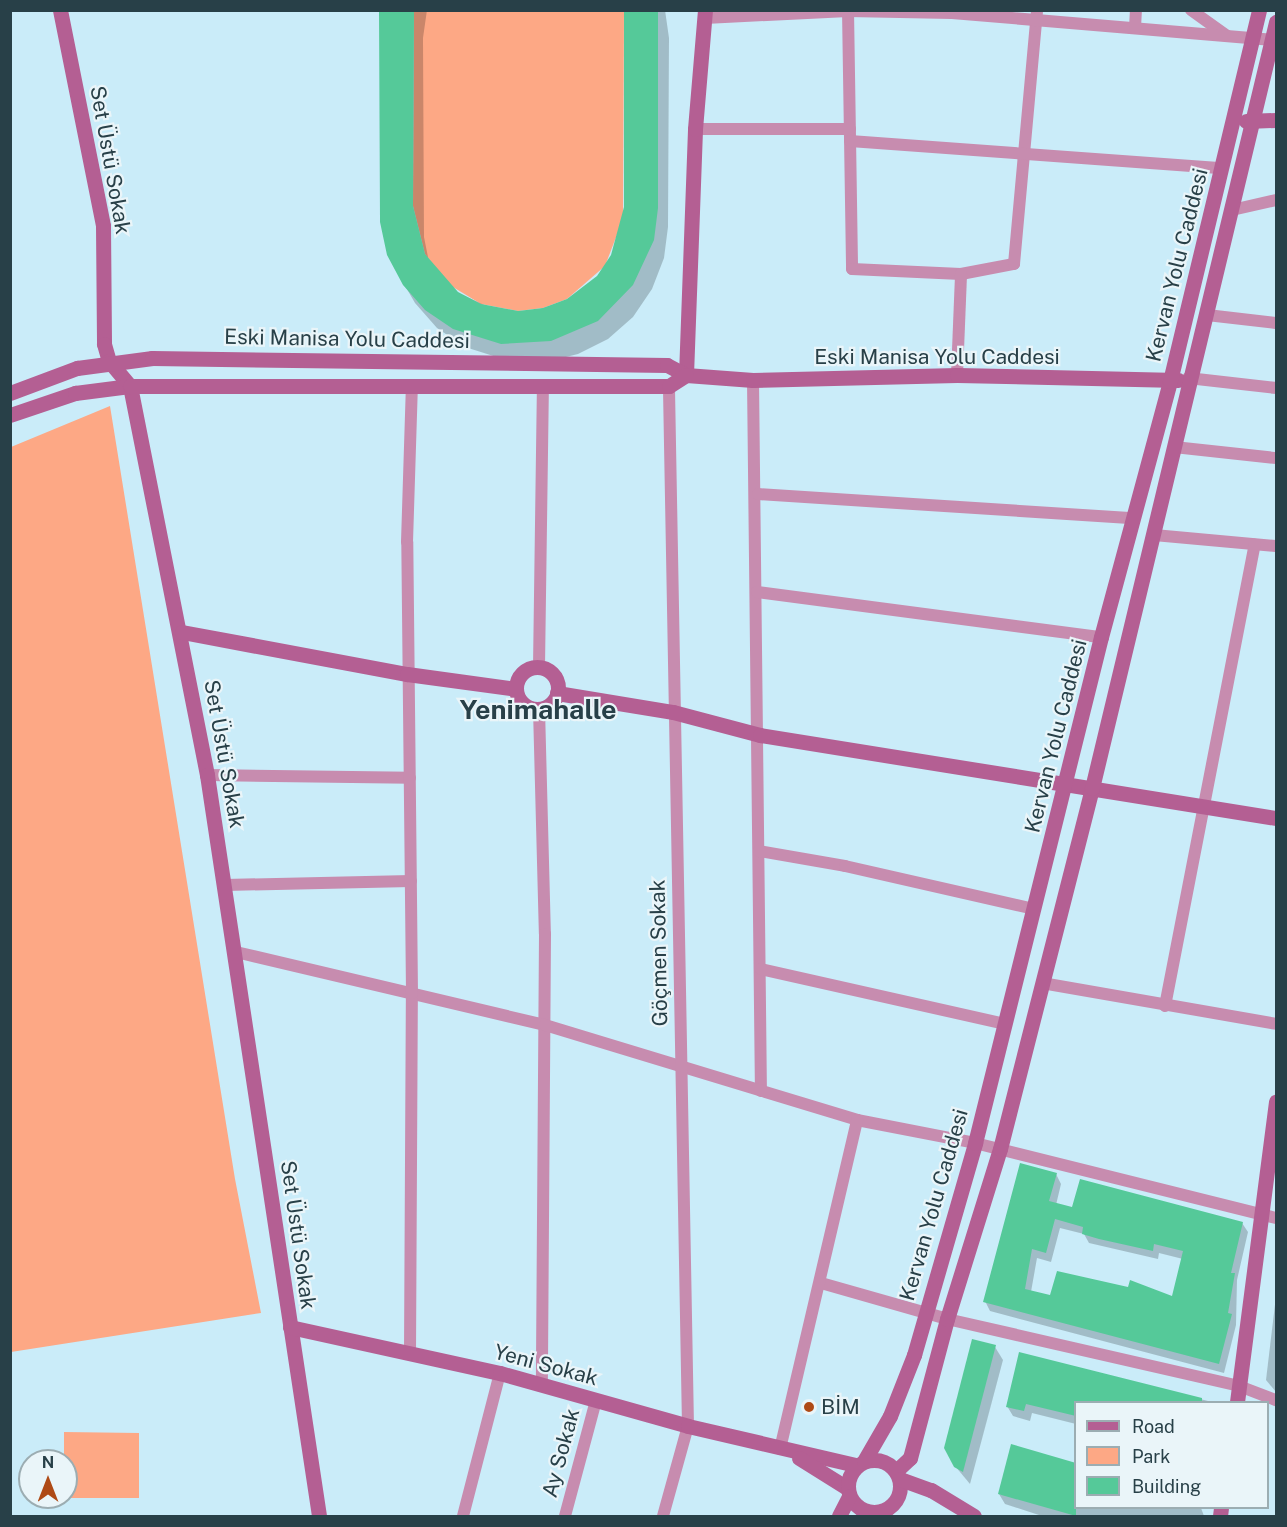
<!DOCTYPE html>
<meta charset="utf-8">
<style>
body{margin:0}
#map{position:relative;width:1287px;height:1527px;overflow:hidden;background:#caecf9;font-family:"Public Sans",sans-serif}
div>[style]{position:absolute}
[style*='--x']{left:calc(var(--x)*1px);top:calc(var(--y)*1px);width:calc(var(--w)*1px);rotate:calc(var(--a)*1deg)}
.green>*{inset:0;background:#fda885}
.shadow>*{inset:0;background:#0003}
.building>*{inset:0;background:#55c999}
.street>*{height:12px;margin:-6px;padding:0 6px;transform-origin:6px;border-radius:6px;background:#c78caf}
.secondary>*{height:15px;margin:-7.5px;padding:0 7.5px;transform-origin:7.5px;border-radius:7.5px;background:#b45f93}
.secondary>.ring{margin:-7.5px;padding:0;box-sizing:content-box;background:none;border:15px solid #b45f93;border-radius:50%}
.dots>*{width:16px;height:16px;translate:-50% -50%;box-sizing:border-box;border:3px solid #eaf5f9;border-radius:50%}
span{translate:-50% -50%;white-space:nowrap;text-align:center;line-height:1.15;-webkit-text-stroke:4.5px #eaf5f9;paint-order:stroke}
.street-label{font-size:21px;color:#284048}
.poi-label{font-size:21px;color:#284048}
.left{translate:0 -50%;text-align:left}
.district-label{font-size:27px;color:#284048;font-weight:700}
.frame{position:absolute;inset:0;border:12px solid #284048;pointer-events:none}
.legend{position:absolute;left:1074px;top:1401px;width:195px;height:108px;box-sizing:border-box;background:#eaf5f9;border:2px solid #9cadb2;margin:0;padding:8px 10px;list-style:none;font-size:18px;color:#284048}
.legend li{display:flex;align-items:center;gap:12px;height:30px}
.legend b{width:30px;border:2px solid #9cadb2}
.north{position:absolute;left:18px;top:1449px;width:60px;height:60px;box-sizing:border-box;background:#eaf5f9;border:2px solid #9cadb2;border-radius:50%;rotate:0deg;font-size:16px;font-weight:700;line-height:24px;text-align:center;color:#284048}
.north::after{content:'';display:block;margin:auto;width:21px;height:27px;background:#ae4a16;clip-path:polygon(50% 0,100% 100%,50% 72%,0 100%)}
</style>
<div id="map">
<div class="green">
<div style="clip-path:polygon(414px 11px,624px 11px,623px 219px,605px 266px,567px 299px,543px 308px,518px 311px,481px 304px,448px 284px,425px 254px,413px 206px)"></div>
<div style="clip-path:polygon(110px 406px,235px 1179px,261px 1313px,11px 1352px,11px 447px)"></div>
<div style="clip-path:polygon(64px 1432px,139px 1433px,139px 1498px,64px 1498px)"></div>
</div>
<div class="shadow">
<div style="clip-path:polygon(381px 10px,427px 10px,423px 38px,424px 237px,429px 262px,458px 293px,493px 309px,531px 312px,568px 300px,589px 286px,606px 267px,618px 244px,625px 207px,625px 10px,665px 10px,669px 38px,668px 227px,664px 258px,652px 289px,633px 317px,608px 339px,578px 354px,546px 362px,512px 362px,465px 347px,437px 328px,415px 303px,404px 284px)"></div>
<div style="clip-path:polygon(evenodd,1056px 1174px,1061px 1184px,1056px 1205px,1073px 1209px,1242px 1223px,1248px 1232px,1237px 1280px,1236px 1325px,1224px 1373px,990px 1311px,985px 1301px,1056px 1174px,1060px 1228px,1084px 1234px,1089px 1243px,1158px 1259px,1159px 1253px,1183px 1259px,1173px 1298px,1051px 1297px,1031px 1292px,1037px 1258px,1051px 1262px,1060px 1228px)"></div>
<div style="clip-path:polygon(1276px 1296px,1276px 1392px,1266px 1380px)"></div>
<div style="clip-path:polygon(995px 1347px,1003px 1360px,970px 1484px,955px 1466px)"></div>
<div style="clip-path:polygon(1021px 1354px,1212px 1402px,1076px 1402px,1076px 1424px,1032px 1413px,1030px 1421px,1013px 1416px,1007px 1406px)"></div>
<div style="clip-path:polygon(999px 1494px,1076px 1508px,1201px 1508px,1204px 1516px,1042px 1516px,1005px 1504px)"></div>
</div>
<div class="building">
<div style="clip-path:polygon(379px 10px,414px 10px,413px 206px,425px 254px,458px 292px,481px 304px,518px 311px,543px 308px,567px 299px,597px 276px,611px 255px,624px 207px,624px 10px,658px 10px,658px 208px,654px 240px,633px 285px,598px 321px,551px 341px,501px 344px,453px 329px,425px 310px,403px 285px,387px 255px,380px 222px)"></div>
<div style="clip-path:polygon(evenodd,1020px 1163px,1057px 1173px,1049px 1201px,1072px 1207px,1080px 1179px,1243px 1222px,1231px 1273px,1235px 1273px,1228px 1313px,1232px 1314px,1219px 1364px,983px 1302px,1020px 1163px,1055px 1219px,1083px 1227px,1082px 1234px,1099px 1239px,1153px 1251px,1154px 1244px,1183px 1251px,1172px 1296px,1130px 1280px,1128px 1287px,1057px 1271px,1050px 1295px,1025px 1289px,1032px 1249px,1046px 1253px,1055px 1219px)"></div>
<div style="clip-path:polygon(972px 1339px,996px 1345px,963px 1472px,954px 1467px,944px 1448px)"></div>
<div style="clip-path:polygon(1019px 1352px,1202px 1398px,1202px 1402px,1076px 1402px,1076px 1416px,1026px 1404px,1024px 1411px,1006px 1407px)"></div>
<div style="clip-path:polygon(1011px 1444px,1076px 1463px,1076px 1516px,998px 1494px)"></div>
</div>
<div class="street">
<div style="--x:848;--y:10;--w:259;--a:89.1"></div>
<div style="--x:852;--y:269;--w:109;--a:2.6"></div>
<div style="--x:961;--y:274;--w:54;--a:-10.7"></div>
<div style="--x:1014;--y:264;--w:255;--a:-84.8"></div>
<div style="--x:1191;--y:10;--w:44;--a:35.8"></div>
<div style="--x:705;--y:18;--w:143;--a:-2.8"></div>
<div style="--x:848;--y:11;--w:104;--a:1.1"></div>
<div style="--x:952;--y:13;--w:325;--a:4.8"></div>
<div style="--x:1135;--y:28;--w:18;--a:-87"></div>
<div style="--x:695;--y:129;--w:155;--a:0"></div>
<div style="--x:850;--y:141;--w:373;--a:4.2"></div>
<div style="--x:1232;--y:210;--w:45;--a:-12.8"></div>
<div style="--x:1207;--y:315;--w:69;--a:6.6"></div>
<div style="--x:957;--y:375;--w:101;--a:-87.7"></div>
<div style="--x:1188;--y:378;--w:89;--a:6.5"></div>
<div style="--x:753;--y:380;--w:711;--a:89.36"></div>
<div style="--x:1174;--y:447;--w:103;--a:6.2"></div>
<div style="--x:758;--y:494;--w:376;--a:3.7"></div>
<div style="--x:1154;--y:535;--w:122;--a:5.2"></div>
<div style="--x:757;--y:592;--w:347;--a:7.5"></div>
<div style="--x:539;--y:667;--w:281;--a:-89.2"></div>
<div style="--x:539;--y:709;--w:225;--a:88.5"></div>
<div style="--x:545;--y:934;--w:451;--a:90.4"></div>
<div style="--x:207;--y:775;--w:203;--a:0.8"></div>
<div style="--x:759;--y:851;--w:87;--a:9.9"></div>
<div style="--x:845;--y:866;--w:194;--a:12.8"></div>
<div style="--x:225;--y:885;--w:186;--a:-1.2"></div>
<div style="--x:236;--y:952;--w:318;--a:13.3"></div>
<div style="--x:545;--y:1025;--w:326;--a:16.9"></div>
<div style="--x:857;--y:1120;--w:120;--a:11"></div>
<div style="--x:975;--y:1143;--w:310;--a:14"></div>
<div style="--x:761;--y:969;--w:251;--a:12.7"></div>
<div style="--x:1042;--y:983;--w:238;--a:9.9"></div>
<div style="--x:1165;--y:1006;--w:470;--a:-79"></div>
<div style="--x:821;--y:1283;--w:131;--a:15.9"></div>
<div style="--x:947;--y:1319;--w:300;--a:12.9"></div>
<div style="--x:1239;--y:1386;--w:40;--a:21"></div>
<div style="--x:410;--y:1353;--w:360;--a:-89.7"></div>
<div style="--x:412;--y:993;--w:451;--a:-90.6"></div>
<div style="--x:407;--y:542;--w:156;--a:-88.2"></div>
<div style="--x:780;--y:1449;--w:338;--a:-76.8"></div>
<div style="--x:463;--y:1516;--w:148;--a:-75.5"></div>
<div style="--x:565;--y:1516;--w:120;--a:-75"></div>
<div style="--x:663;--y:1516;--w:93;--a:-74.5"></div>
<div style="--x:688;--y:1426;--w:1040;--a:-91.05"></div>
</div>
<div class="secondary">
<div style="--x:60;--y:10;--w:220;--a:78.7"></div>
<div style="--x:103;--y:226;--w:118;--a:89.5"></div>
<div style="--x:104;--y:344;--w:18;--a:74"></div>
<div style="--x:109;--y:361;--w:33;--a:50"></div>
<div style="--x:130;--y:386;--w:397;--a:78.8"></div>
<div style="--x:207;--y:775;--w:749;--a:81.4"></div>
<div style="--x:1246;--y:121;--w:30;--a:-2"></div>
<div style="--x:686;--y:375;--w:246;--a:-87.9"></div>
<div style="--x:695;--y:129;--w:119;--a:-85.2"></div>
<div style="--x:10;--y:393;--w:72;--a:-20.5"></div>
<div style="--x:77;--y:368;--w:76;--a:-7.6"></div>
<div style="--x:152;--y:358;--w:515;--a:0.78"></div>
<div style="--x:667;--y:365;--w:21;--a:28"></div>
<div style="--x:686;--y:375;--w:67;--a:4.3"></div>
<div style="--x:753;--y:380;--w:204;--a:-1.4"></div>
<div style="--x:957;--y:375;--w:221;--a:1.3"></div>
<div style="--x:10;--y:415;--w:69;--a:-18.7"></div>
<div style="--x:75;--y:393;--w:55;--a:-7.3"></div>
<div style="--x:130;--y:386;--w:539;--a:0"></div>
<div style="--x:669;--y:386;--w:20;--a:-33"></div>
<div style="--x:182;--y:632;--w:229;--a:10.6"></div>
<div style="--x:407;--y:674;--w:110;--a:7.8"></div>
<div class="ring" style="left:516px;top:667px;width:27px;height:27px"></div>
<div style="--x:557;--y:693;--w:118;--a:9.3"></div>
<div style="--x:673;--y:712;--w:90;--a:14.8"></div>
<div style="--x:760;--y:735;--w:523;--a:9.14"></div>
<div style="--x:290;--y:1327;--w:215;--a:12.4"></div>
<div style="--x:500;--y:1373;--w:195;--a:15.7"></div>
<div style="--x:688;--y:1426;--w:172;--a:13.1"></div>
<div style="--x:1237;--y:1402;--w:303;--a:-82.6"></div>
<div style="--x:799;--y:1458;--w:57;--a:32"></div>
<div class="ring" style="left:848px;top:1460px;width:37px;height:37px"></div>
<div style="--x:864;--y:1461;--w:52;--a:-60"></div>
<div style="--x:890;--y:1416;--w:66;--a:-68.5"></div>
<div style="--x:914;--y:1355;--w:221;--a:-73.9"></div>
<div style="--x:975;--y:1143;--w:521;--a:-76.02"></div>
<div style="--x:1101;--y:637;--w:265;--a:-74.9"></div>
<div style="--x:1170;--y:381;--w:382;--a:-76.5"></div>
<div style="--x:896;--y:1471;--w:19;--a:-43"></div>
<div style="--x:910;--y:1458;--w:144;--a:-75.1"></div>
<div style="--x:947;--y:1319;--w:178;--a:-72.7"></div>
<div style="--x:1000;--y:1149;--w:373;--a:-75.7"></div>
<div style="--x:1092;--y:788;--w:788;--a:-76.49"></div>
<div style="--x:900;--y:1479;--w:33;--a:20"></div>
<div style="--x:931;--y:1490;--w:50;--a:31.2"></div>
<div style="--x:839;--y:1516;--w:22;--a:-63"></div>
<div style="--x:1220;--y:1516;--w:8;--a:-83"></div>
</div>
<div class="dots">
<div style="left:809px;top:1407px;background:#ae4a16"></div>
</div>
<div class="street-label">
<span style="left:110px;top:160px;rotate:80deg">Set Üstü Sokak</span>
<span style="left:1177px;top:265px;rotate:-76deg">Kervan Yolu Caddesi</span>
<span style="left:347px;top:339px;rotate:1deg">Eski Manisa Yolu Caddesi</span>
<span style="left:937px;top:357px">Eski Manisa Yolu Caddesi</span>
<span style="left:1056px;top:736px;rotate:-76deg">Kervan Yolu Caddesi</span>
<span style="left:224px;top:754px;rotate:80deg">Set Üstü Sokak</span>
<span style="left:659px;top:953px;rotate:-91deg">Göçmen Sokak</span>
<span style="left:934px;top:1205px;rotate:-74deg">Kervan Yolu Caddesi</span>
<span style="left:298px;top:1235px;rotate:82deg">Set Üstü Sokak</span>
<span style="left:546px;top:1365px;rotate:15deg">Yeni Sokak</span>
<span style="left:561px;top:1453px;rotate:-75deg">Ay Sokak</span>
</div>
<div class="poi-label">
<span class="left" style="left:821px;top:1407px">BİM</span>
</div>
<div class="district-label">
<span style="left:538px;top:710px">Yenimahalle</span>
</div>
<div class="frame"></div>
<ul class="legend">
<li><b style="height:8px;background:#b45f93"></b>Road</li>
<li><b style="height:16px;background:#fda885"></b>Park</li>
<li><b style="height:16px;background:#55c999"></b>Building</li>
</ul>
<div class="north">N</div>
</div>
